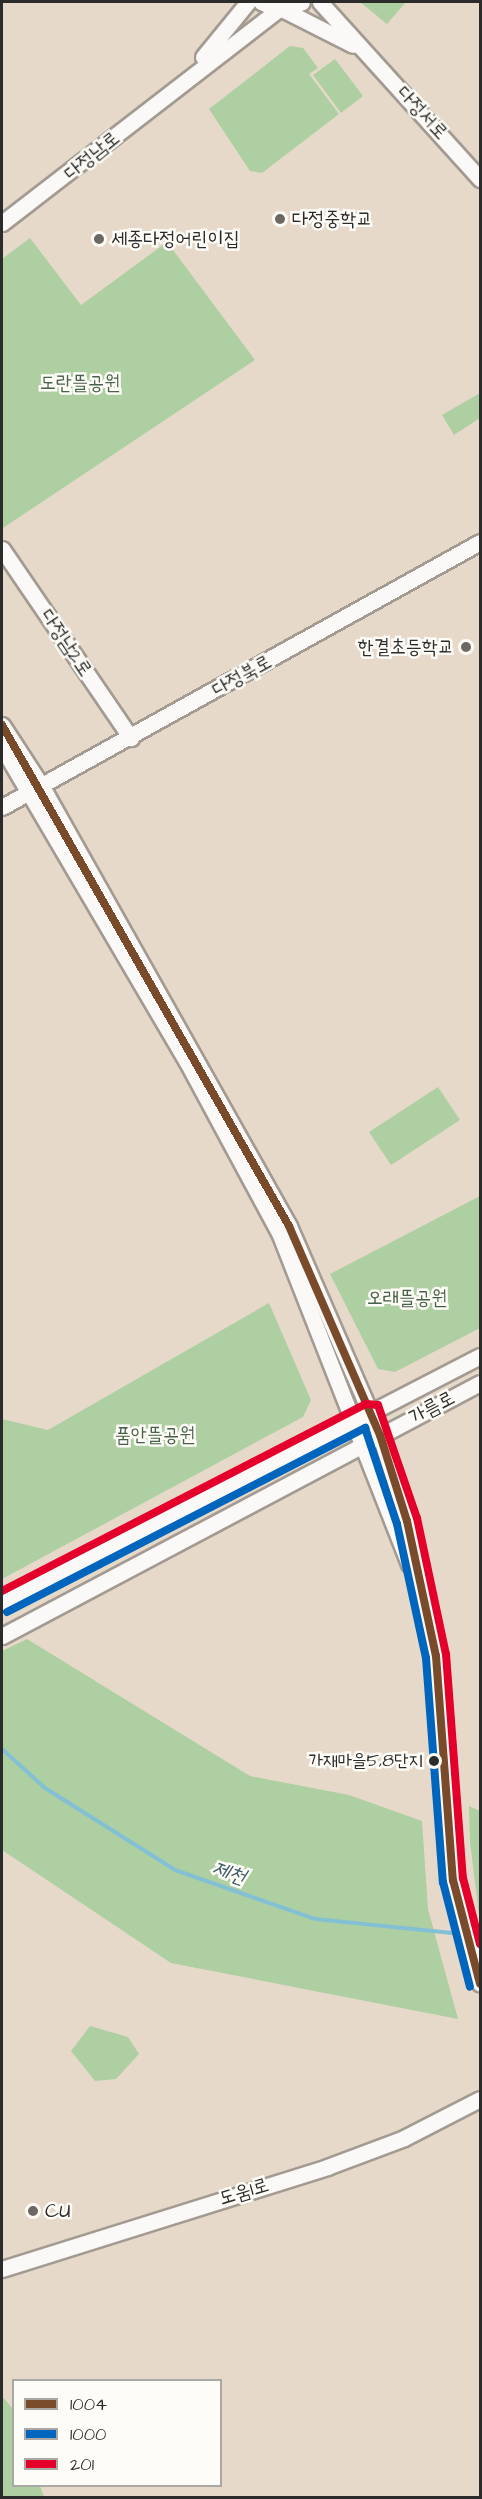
<!DOCTYPE html>
<meta charset="utf-8">
<style>
body{margin:0}
#map{position:relative;width:482px;height:2499px;overflow:hidden;background:#e7d9ca;font-family:"Architects Daughter","Poor Story",sans-serif}
div>[style]{position:absolute}
[style*='--x']{left:calc(var(--x)*1px);top:calc(var(--y)*1px);width:calc(var(--w)*1px);rotate:calc(var(--a)*1deg)}
.green>*{inset:0;background:#adcfa2}
.stream>*{height:4px;margin:-2px;padding:0 2px;transform-origin:2px;border-radius:2px;background:#84c0d4}
.roads{filter:drop-shadow(2px 0 #a39b92) drop-shadow(-2px 0 #a39b92) drop-shadow(0 2px #a39b92) drop-shadow(0 -2px #a39b92)}
.minor>*{height:15px;margin:-7.5px;padding:0 7.5px;transform-origin:7.5px;border-radius:7.5px;background:#fbf9f7}
.bus-1>*{height:8px;margin:-4px;padding:0 4px;transform-origin:4px;border-radius:4px;background:#7a4b2a}
.bus-2>*{height:8px;margin:-4px;padding:0 4px;transform-origin:4px;border-radius:4px;background:#0065bd}
.bus-3>*{height:8px;margin:-4px;padding:0 4px;transform-origin:4px;border-radius:4px;background:#e4002b}
.dots>*{width:16px;height:16px;translate:-50% -50%;box-sizing:border-box;border:3px solid #fdfcf7;border-radius:50%}
span{translate:-50% -50%;white-space:nowrap;text-align:center;line-height:1.15;-webkit-text-stroke:5px #fdfcf7;paint-order:stroke}
.bus-label{font-size:18px;color:#2b2b2b}
.right{translate:-100% -50%;text-align:right}
.street-label{font-size:20px;color:#2b2b2b}
.poi-label{font-size:20px;color:#2b2b2b}
.left{translate:0 -50%;text-align:left}
.park-label{font-size:20px;color:#486149}
.water-label{font-size:21px;color:#3b5b68;font-style:italic}
.frame{position:absolute;inset:0;border:3px solid #2b2b2b;pointer-events:none}
.legend{position:absolute;left:12px;top:2379px;width:210px;height:108px;box-sizing:border-box;background:#fdfcf7;border:2px solid #a9a8a5;margin:0;padding:8px 10px;list-style:none;font-size:18px;color:#2b2b2b}
.legend li{display:flex;align-items:center;gap:12px;height:30px}
.legend b{width:30px;border:2px solid #a9a8a5}
</style>
<div id="map">
<div class="green">
<div style="clip-path:polygon(360px 2px,406px 2px,387px 24px)"></div>
<div style="clip-path:polygon(290px 46px,303px 48px,318px 68px,309px 74px,339px 114px,262px 173px,250px 171px,209px 109px)"></div>
<div style="clip-path:polygon(335px 59px,363px 96px,341px 113px,313px 75px)"></div>
<div style="clip-path:polygon(30px 238px,81px 305px,167px 242px,255px 360px,3px 528px,2px 259px)"></div>
<div style="clip-path:polygon(480px 393px,480px 418px,454px 435px,442px 415px)"></div>
<div style="clip-path:polygon(438px 1087px,460px 1120px,391px 1165px,369px 1132px)"></div>
<div style="clip-path:polygon(480px 1196px,480px 1328px,395px 1372px,378px 1369px,330px 1274px)"></div>
<div style="clip-path:polygon(269px 1303px,311px 1400px,303px 1417px,2px 1579px,2px 1419px,48px 1430px)"></div>
<div style="clip-path:polygon(27px 1639px,250px 1776px,349px 1795px,422px 1821px,428px 1909px,458px 2019px,171px 1963px,2px 1850px,2px 1651px)"></div>
<div style="clip-path:polygon(469px 1806px,480px 1811px,480px 1923px,470px 1842px)"></div>
<div style="clip-path:polygon(90px 2026px,128px 2037px,139px 2054px,116px 2079px,95px 2081px,71px 2051px)"></div>
<div style="clip-path:polygon(2px 2396px,13px 2409px,14px 2486px,40px 2486px,44px 2497px,2px 2497px)"></div>
</div>
<div class="stream">
<div style="--x:2;--y:1749;--w:58;--a:42.2"></div>
<div style="--x:45;--y:1788;--w:154;--a:32.2"></div>
<div style="--x:175;--y:1870;--w:148;--a:19.3"></div>
<div style="--x:315;--y:1919;--w:148;--a:5.8"></div>
</div>
<div class="roads">
<div class="minor">
<div style="--x:261;--y:2;--w:19;--a:25"></div>
<div style="--x:278;--y:10;--w:25;--a:-18"></div>
<div style="--x:320;--y:2;--w:239;--a:47.9"></div>
<div style="--x:284;--y:10;--w:77;--a:26.9"></div>
<div style="--x:203;--y:57;--w:71;--a:-50.7"></div>
<div style="--x:2;--y:223;--w:349;--a:-37.7"></div>
<div style="--x:2;--y:549;--w:229;--a:55.7"></div>
<div style="--x:2;--y:725;--w:72;--a:57"></div>
<div style="--x:41;--y:785;--w:506;--a:60.65"></div>
<div style="--x:289;--y:1226;--w:228;--a:66.5"></div>
<div style="--x:380;--y:1435;--w:90;--a:72.6"></div>
<div style="--x:407;--y:1521;--w:138;--a:77.9"></div>
<div style="--x:436;--y:1656;--w:225;--a:85.7"></div>
<div style="--x:453;--y:1880;--w:107;--a:75.4"></div>
<div style="--x:2;--y:747;--w:365;--a:59.6"></div>
<div style="--x:187;--y:1062;--w:196;--a:61.7"></div>
<div style="--x:280;--y:1235;--w:354;--a:68.6"></div>
<div style="--x:2;--y:807;--w:547;--a:-29"></div>
<div style="--x:2;--y:1603;--w:538;--a:-27.33"></div>
<div style="--x:2;--y:1636;--w:541;--a:-27.89"></div>
<div style="--x:2;--y:2269;--w:341;--a:-17.4"></div>
<div style="--x:327;--y:2167;--w:82;--a:-20.6"></div>
<div style="--x:404;--y:2138;--w:85;--a:-27.2"></div>
</div>
</div>
<div class="bus-1">
<div style="--x:2;--y:725;--w:577;--a:60.19"></div>
<div style="--x:289;--y:1226;--w:228;--a:66.5"></div>
<div style="--x:380;--y:1435;--w:90;--a:72.6"></div>
<div style="--x:407;--y:1521;--w:138;--a:77.9"></div>
<div style="--x:436;--y:1656;--w:225;--a:85.7"></div>
<div style="--x:453;--y:1880;--w:107;--a:75.4"></div>
</div>
<div class="bus-2">
<div style="--x:7;--y:1612;--w:403;--a:-27.2"></div>
<div style="--x:365;--y:1428;--w:101;--a:71.6"></div>
<div style="--x:397;--y:1524;--w:137;--a:77.8"></div>
<div style="--x:426;--y:1658;--w:225;--a:85.7"></div>
<div style="--x:443;--y:1882;--w:108;--a:75.6"></div>
</div>
<div class="bus-3">
<div style="--x:2;--y:1591;--w:409;--a:-27.2"></div>
<div style="--x:366;--y:1404;--w:12;--a:5"></div>
<div style="--x:378;--y:1405;--w:120;--a:71"></div>
<div style="--x:417;--y:1518;--w:139;--a:78"></div>
<div style="--x:446;--y:1654;--w:225;--a:85.7"></div>
<div style="--x:463;--y:1878;--w:68;--a:75.6"></div>
</div>
<div class="dots">
<div style="left:280px;top:219px;background:#6d6863"></div>
<div style="left:99px;top:239px;background:#6d6863"></div>
<div style="left:466px;top:647px;background:#6d6863"></div>
<div style="left:434px;top:1761px;background:#2b2b2b"></div>
<div style="left:33px;top:2211px;background:#6d6863"></div>
</div>
<div class="bus-label">
<span class="right" style="left:423px;top:1761px">가재마을5,8단지</span>
</div>
<div class="street-label">
<span style="left:422px;top:113px;rotate:47deg">다정서로</span>
<span style="left:92px;top:156px;rotate:-39deg">다정남로</span>
<span style="left:66px;top:643px;rotate:56deg">다정남2로</span>
<span style="left:242px;top:676px;rotate:-29deg">다정북로</span>
<span style="left:432px;top:1408px;rotate:-28deg">가름로</span>
<span style="left:244px;top:2192px;rotate:-17deg">도움1로</span>
</div>
<div class="poi-label">
<span class="left" style="left:292px;top:219px">다정중학교</span>
<span class="left" style="left:111px;top:239px">세종다정어린이집</span>
<span class="right" style="left:454px;top:647px">한결초등학교</span>
<span class="left" style="left:45px;top:2211px">CU</span>
</div>
<div class="park-label">
<span style="left:80px;top:383px">도란뜰공원</span>
<span style="left:407px;top:1298px">오래뜰공원</span>
<span style="left:155px;top:1435px">품안뜰공원</span>
</div>
<div class="water-label">
<span style="left:229px;top:1873px;rotate:19deg">제천</span>
</div>
<div class="frame"></div>
<ul class="legend">
<li><b style="height:8px;background:#7a4b2a"></b>1004</li>
<li><b style="height:8px;background:#0065bd"></b>1000</li>
<li><b style="height:8px;background:#e4002b"></b>201</li>
</ul>
</div>
